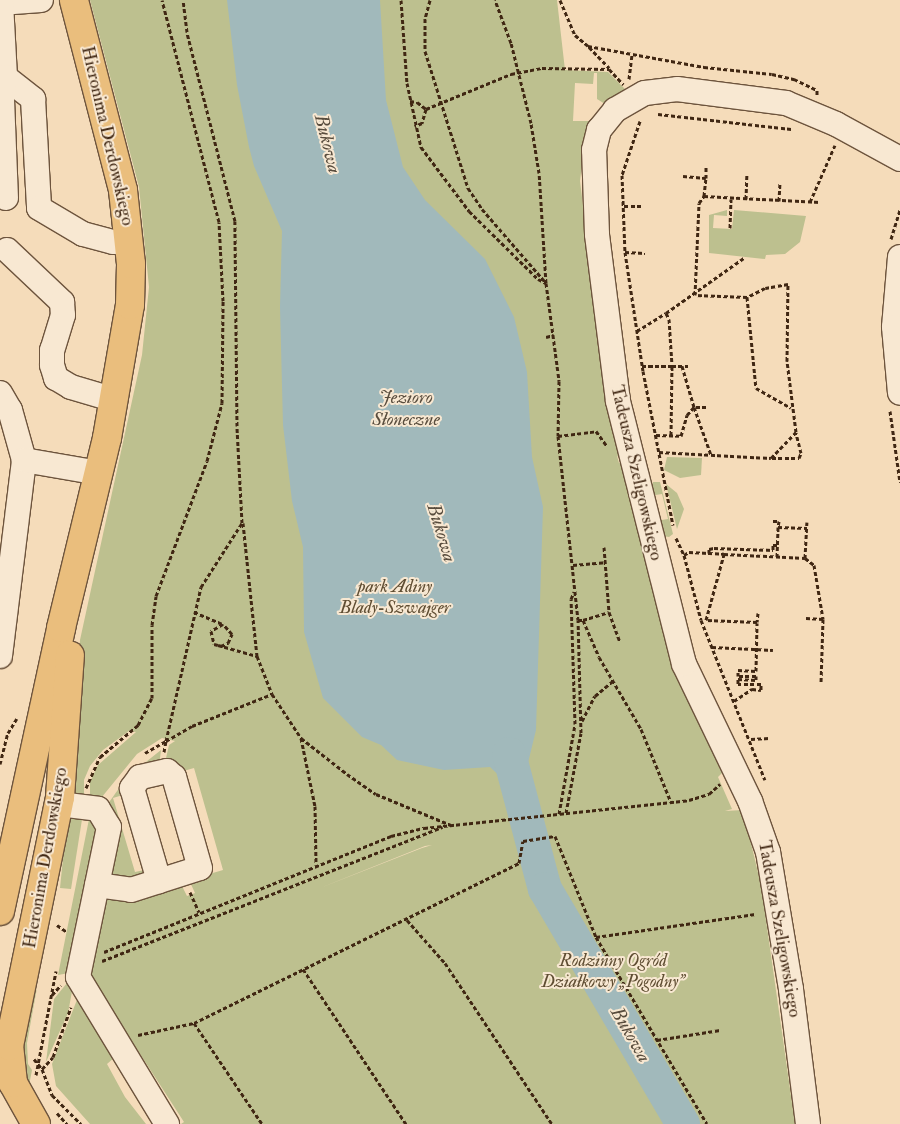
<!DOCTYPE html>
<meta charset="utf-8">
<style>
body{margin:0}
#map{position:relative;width:900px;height:1124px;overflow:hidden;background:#f5dcba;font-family:"IM FELL Double Pica",serif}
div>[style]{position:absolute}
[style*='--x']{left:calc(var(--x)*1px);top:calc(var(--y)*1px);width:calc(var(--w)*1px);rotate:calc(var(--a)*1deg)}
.green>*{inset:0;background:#bdc08f}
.water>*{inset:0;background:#a1b9bb}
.river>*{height:34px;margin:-17px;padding:0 17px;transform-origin:17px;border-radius:17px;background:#a1b9bb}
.path>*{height:3px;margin-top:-1.5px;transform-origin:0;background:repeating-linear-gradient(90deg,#402713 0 4px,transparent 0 6.5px)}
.roads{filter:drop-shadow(1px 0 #6d543d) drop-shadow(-1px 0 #6d543d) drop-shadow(0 1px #6d543d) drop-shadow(0 -1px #6d543d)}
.minor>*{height:24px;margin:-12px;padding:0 12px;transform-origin:12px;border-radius:12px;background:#f8e8d2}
.major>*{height:28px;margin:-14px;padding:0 14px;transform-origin:14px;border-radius:14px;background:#eabe7d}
span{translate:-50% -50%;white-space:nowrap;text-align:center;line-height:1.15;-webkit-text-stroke:4px #f8e8d2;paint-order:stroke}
.street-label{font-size:18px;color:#402713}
.park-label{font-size:18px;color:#5f4d32;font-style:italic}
.water-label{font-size:19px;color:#584c3d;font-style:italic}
</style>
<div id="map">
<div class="green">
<div style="clip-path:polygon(evenodd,90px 0,557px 0,565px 70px,608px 72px,625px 89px,605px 104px,597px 99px,597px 73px,594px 73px,593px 84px,575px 83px,573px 121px,593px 121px,585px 140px,580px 181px,602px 361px,621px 458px,617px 456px,619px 463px,622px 463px,705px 734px,723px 772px,718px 777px,732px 809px,725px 811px,743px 810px,761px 885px,795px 1124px,181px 1124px,184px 1122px,91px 978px,73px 986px,68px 1013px,46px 1062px,54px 999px,67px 983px,69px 973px,58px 975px,90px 814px,98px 817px,92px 887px,83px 891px,76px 930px,100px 899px,180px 882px,187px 896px,195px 893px,189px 880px,223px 870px,194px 768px,180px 772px,164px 767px,169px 745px,175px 741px,162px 738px,137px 754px,97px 803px,90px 801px,90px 782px,98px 765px,136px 732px,129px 731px,103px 750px,90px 766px,84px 780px,84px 801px,70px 791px,80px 640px,142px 355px,149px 287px,139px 187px,90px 0,432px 845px,422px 848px,320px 888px,425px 846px,432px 845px)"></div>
<div style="clip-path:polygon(727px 210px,727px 216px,714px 215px,713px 228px,732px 229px,734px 210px,806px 216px,800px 242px,785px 254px,766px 255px,765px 259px,709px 253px,709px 215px)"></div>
<div style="clip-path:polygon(667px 457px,702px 458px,701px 475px,680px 478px,664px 470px)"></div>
<div style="clip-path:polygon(653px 482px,660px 482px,673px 534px,669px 537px,663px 536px,656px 521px,668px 519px,662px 494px,649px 496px)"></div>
<div style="clip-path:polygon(666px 484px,677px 493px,684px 509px,677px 529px)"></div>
<div style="clip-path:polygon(161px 750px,159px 767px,126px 794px,113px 798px,135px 872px,149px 869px,149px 871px,122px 886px,105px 871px,105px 808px,127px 777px)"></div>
<div style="clip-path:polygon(83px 813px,71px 889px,60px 888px,67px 819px)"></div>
<div style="clip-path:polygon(37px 988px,27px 1043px,28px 1064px,32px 1070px,28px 1091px,22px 1074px,22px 1030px)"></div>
<div style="clip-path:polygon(80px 992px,115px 1057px,107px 1064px,125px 1097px,146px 1124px,90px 1124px,56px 1086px,52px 1064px)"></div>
</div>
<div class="water">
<div style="clip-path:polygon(227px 0,380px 0,386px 100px,403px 167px,425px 200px,485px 259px,514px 317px,527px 372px,532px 457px,543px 507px,536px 730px,527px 767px,520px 775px,522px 797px,514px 797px,510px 786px,490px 767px,444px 770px,397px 760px,381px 745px,362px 737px,323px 698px,304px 632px,303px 547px,292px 501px,283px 425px,280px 307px,282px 231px,254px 166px,249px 147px,237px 85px)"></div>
</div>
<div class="river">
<div style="--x:509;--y:754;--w:140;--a:75.1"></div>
<div style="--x:545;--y:889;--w:273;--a:59.6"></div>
</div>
<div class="path">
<div style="--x:401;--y:0;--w:83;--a:85.9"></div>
<div style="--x:407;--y:83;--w:66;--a:77.7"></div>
<div style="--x:421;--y:147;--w:80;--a:53.1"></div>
<div style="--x:469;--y:211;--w:97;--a:44.6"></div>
<div style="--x:538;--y:279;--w:9;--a:27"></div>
<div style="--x:546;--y:283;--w:110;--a:-93.6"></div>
<div style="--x:539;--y:173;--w:51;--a:-99.1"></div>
<div style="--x:531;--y:123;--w:82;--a:-104"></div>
<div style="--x:511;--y:43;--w:46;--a:-110.4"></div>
<div style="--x:430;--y:0;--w:20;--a:105"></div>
<div style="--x:425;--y:19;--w:32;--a:90"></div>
<div style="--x:425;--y:51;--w:144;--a:72.6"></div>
<div style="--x:468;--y:188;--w:25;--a:56"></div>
<div style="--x:482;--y:209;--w:98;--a:49.1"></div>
<div style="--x:546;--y:283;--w:99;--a:82.4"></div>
<div style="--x:559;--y:381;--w:55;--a:91"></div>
<div style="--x:558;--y:436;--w:185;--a:83.8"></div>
<div style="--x:578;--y:620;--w:5;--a:0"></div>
<div style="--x:583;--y:620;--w:40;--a:66.6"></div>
<div style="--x:599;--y:657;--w:83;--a:59.7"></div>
<div style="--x:641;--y:729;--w:79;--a:67.7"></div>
<div style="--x:560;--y:0;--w:38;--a:67"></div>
<div style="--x:575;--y:35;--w:17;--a:40"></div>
<div style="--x:588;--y:46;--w:118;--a:10.3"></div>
<div style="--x:704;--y:67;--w:68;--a:5.9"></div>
<div style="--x:772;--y:74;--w:23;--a:13"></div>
<div style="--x:794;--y:79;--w:25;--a:26"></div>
<div style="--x:817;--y:90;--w:5;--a:90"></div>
<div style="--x:589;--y:47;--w:29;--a:46"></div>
<div style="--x:629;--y:79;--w:24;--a:-83"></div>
<div style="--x:410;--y:101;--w:7;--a:8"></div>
<div style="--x:417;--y:102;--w:11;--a:38"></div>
<div style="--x:426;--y:109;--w:15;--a:106"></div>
<div style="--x:422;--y:123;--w:8;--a:157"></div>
<div style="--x:426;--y:109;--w:92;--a:-22.4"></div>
<div style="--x:511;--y:74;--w:32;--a:-11"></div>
<div style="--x:542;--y:68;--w:67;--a:0.9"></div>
<div style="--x:609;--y:69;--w:21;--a:47"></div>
<div style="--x:658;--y:114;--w:134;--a:6.4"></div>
<div style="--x:640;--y:121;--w:57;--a:108.4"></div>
<div style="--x:622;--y:175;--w:77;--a:87.8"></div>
<div style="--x:625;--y:252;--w:120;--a:81.4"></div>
<div style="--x:643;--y:371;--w:157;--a:79"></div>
<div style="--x:683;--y:176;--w:23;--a:5"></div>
<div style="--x:706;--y:178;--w:12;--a:-90"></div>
<div style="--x:704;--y:196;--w:18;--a:-84"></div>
<div style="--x:746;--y:199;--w:25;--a:-88"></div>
<div style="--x:779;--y:201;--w:18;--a:-87"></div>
<div style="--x:810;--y:202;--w:62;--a:-66.3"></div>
<div style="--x:624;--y:206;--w:17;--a:0"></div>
<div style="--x:730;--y:228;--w:29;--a:-88"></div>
<div style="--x:891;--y:239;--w:31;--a:-73"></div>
<div style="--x:625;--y:252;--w:20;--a:3"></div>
<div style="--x:747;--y:297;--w:91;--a:84.4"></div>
<div style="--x:756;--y:388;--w:40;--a:29.7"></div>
<div style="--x:666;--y:313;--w:97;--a:-35.3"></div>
<div style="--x:637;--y:331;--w:34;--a:-32"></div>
<div style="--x:666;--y:313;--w:7;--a:63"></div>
<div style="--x:669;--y:319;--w:47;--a:86.3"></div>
<div style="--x:672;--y:366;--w:30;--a:180"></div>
<div style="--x:546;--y:337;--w:8;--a:-14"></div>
<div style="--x:706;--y:407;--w:12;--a:180"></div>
<div style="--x:694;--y:407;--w:51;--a:70.5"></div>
<div style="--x:890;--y:411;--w:72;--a:82"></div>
<div style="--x:656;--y:435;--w:25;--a:2"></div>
<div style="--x:681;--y:436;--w:22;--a:-74"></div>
<div style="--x:687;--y:415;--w:11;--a:-49"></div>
<div style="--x:694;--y:407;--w:43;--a:-106.3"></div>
<div style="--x:671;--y:435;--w:69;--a:-89.2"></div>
<div style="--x:672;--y:366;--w:16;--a:0"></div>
<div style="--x:558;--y:436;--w:38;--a:-7"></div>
<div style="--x:596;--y:431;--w:19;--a:54"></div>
<div style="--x:659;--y:452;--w:112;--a:3.1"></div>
<div style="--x:771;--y:458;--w:36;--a:-46"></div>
<div style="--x:796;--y:432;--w:72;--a:-97.2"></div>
<div style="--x:787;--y:361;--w:77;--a:-89.3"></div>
<div style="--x:788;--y:284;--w:23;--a:170"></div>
<div style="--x:765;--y:288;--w:20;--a:153"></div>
<div style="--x:747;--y:297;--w:52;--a:-177.8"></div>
<div style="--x:695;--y:295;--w:92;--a:-87.5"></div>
<div style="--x:699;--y:203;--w:9;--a:-54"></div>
<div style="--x:704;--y:196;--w:116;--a:3"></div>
<div style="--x:772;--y:458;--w:27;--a:0"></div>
<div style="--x:799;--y:458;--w:5;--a:-68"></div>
<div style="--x:801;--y:453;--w:21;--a:-104"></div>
<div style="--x:773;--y:521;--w:6;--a:0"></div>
<div style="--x:779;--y:521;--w:6;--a:99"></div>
<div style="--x:243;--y:523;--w:134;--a:84"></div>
<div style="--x:257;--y:656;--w:41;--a:68.5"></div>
<div style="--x:676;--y:538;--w:19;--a:65"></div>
<div style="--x:684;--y:555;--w:67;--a:75.3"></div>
<div style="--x:701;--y:620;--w:172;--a:68.2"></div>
<div style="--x:604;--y:547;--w:65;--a:85.6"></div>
<div style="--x:609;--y:612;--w:32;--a:70"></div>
<div style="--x:709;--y:553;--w:4;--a:-90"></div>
<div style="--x:709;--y:549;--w:5;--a:-11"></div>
<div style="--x:714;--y:548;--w:59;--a:1.9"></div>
<div style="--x:773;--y:550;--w:5;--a:-90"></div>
<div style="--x:773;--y:545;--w:5;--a:0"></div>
<div style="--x:684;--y:555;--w:6;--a:-31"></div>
<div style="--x:689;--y:552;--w:35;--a:3"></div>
<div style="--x:777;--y:557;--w:30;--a:-88"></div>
<div style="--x:778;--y:527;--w:29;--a:2"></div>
<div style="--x:805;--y:558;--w:36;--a:-87"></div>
<div style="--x:573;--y:565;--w:32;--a:-5"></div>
<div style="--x:194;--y:612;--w:30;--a:23"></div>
<div style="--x:758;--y:613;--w:9;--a:96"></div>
<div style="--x:757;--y:622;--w:51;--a:-177.8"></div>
<div style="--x:706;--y:620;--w:68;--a:-74.7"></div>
<div style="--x:724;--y:554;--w:81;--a:2.8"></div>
<div style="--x:805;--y:558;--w:11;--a:38"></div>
<div style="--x:814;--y:565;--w:55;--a:80.5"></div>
<div style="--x:823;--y:619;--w:63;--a:91.8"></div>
<div style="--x:806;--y:618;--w:17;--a:3"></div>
<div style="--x:583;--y:620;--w:27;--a:-17"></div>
<div style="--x:221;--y:646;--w:8;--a:-23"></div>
<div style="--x:228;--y:643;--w:10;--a:-66"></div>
<div style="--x:232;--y:634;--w:13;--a:-132"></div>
<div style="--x:223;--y:624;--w:14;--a:150"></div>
<div style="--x:211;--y:631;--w:13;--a:77"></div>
<div style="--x:214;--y:644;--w:4;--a:14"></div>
<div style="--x:218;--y:645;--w:41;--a:15.8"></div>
<div style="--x:712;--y:647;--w:61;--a:2.8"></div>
<div style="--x:734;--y:701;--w:22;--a:-34"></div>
<div style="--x:752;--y:689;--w:9;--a:6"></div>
<div style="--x:761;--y:690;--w:6;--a:-90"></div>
<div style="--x:761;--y:684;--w:23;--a:180"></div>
<div style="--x:738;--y:684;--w:5;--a:-90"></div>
<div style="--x:738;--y:679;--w:18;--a:3"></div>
<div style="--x:756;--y:680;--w:4;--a:-90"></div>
<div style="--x:756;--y:676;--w:18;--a:180"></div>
<div style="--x:738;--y:676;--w:6;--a:-90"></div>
<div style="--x:738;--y:670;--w:18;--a:3"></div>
<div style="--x:756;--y:671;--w:48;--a:-88.8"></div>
<div style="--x:582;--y:721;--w:28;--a:-63"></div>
<div style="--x:595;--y:696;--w:23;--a:-40"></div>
<div style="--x:301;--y:738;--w:69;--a:78.4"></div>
<div style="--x:315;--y:806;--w:59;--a:89"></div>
<div style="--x:751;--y:739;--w:18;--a:-3"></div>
<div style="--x:164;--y:752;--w:11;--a:-80"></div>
<div style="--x:166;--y:741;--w:30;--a:-30"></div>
<div style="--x:192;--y:726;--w:86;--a:-21.8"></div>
<div style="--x:272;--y:694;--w:53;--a:56.6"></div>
<div style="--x:301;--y:738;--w:58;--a:38"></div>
<div style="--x:347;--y:774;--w:35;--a:35"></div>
<div style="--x:376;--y:794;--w:81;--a:22.5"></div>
<div style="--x:145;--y:753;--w:24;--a:-30"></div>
<div style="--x:166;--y:741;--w:158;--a:-77.2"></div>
<div style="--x:201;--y:587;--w:76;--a:-57.4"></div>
<div style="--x:242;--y:523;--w:97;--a:-93"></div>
<div style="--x:237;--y:426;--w:205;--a:-90.6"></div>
<div style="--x:235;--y:221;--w:195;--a:-104.3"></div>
<div style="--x:187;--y:32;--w:32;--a:-97"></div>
<div style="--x:0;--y:764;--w:32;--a:-76"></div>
<div style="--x:8;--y:733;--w:17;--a:-59"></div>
<div style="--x:86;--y:788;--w:34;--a:-66"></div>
<div style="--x:100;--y:757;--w:50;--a:-40.1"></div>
<div style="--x:138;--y:725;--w:30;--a:-63"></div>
<div style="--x:152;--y:698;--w:73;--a:-90"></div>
<div style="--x:152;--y:625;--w:29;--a:-82"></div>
<div style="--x:156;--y:596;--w:144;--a:-69.3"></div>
<div style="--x:207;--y:461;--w:60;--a:-75.5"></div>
<div style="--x:222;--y:403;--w:102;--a:-89.4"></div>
<div style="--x:223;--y:301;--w:79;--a:-92.9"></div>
<div style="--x:219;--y:222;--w:229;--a:-104.4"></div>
<div style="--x:566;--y:813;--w:81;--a:-79.4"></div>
<div style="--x:581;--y:733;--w:113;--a:-91.5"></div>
<div style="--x:559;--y:814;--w:91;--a:-79.9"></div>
<div style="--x:575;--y:724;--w:125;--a:-91.8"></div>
<div style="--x:571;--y:599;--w:8;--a:-67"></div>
<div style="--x:190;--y:892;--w:22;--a:66"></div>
<div style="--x:407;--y:920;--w:57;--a:48.5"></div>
<div style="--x:445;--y:963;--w:193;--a:56.4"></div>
<div style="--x:57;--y:925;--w:12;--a:35"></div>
<div style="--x:596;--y:937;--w:161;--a:-8.2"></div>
<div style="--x:104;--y:952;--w:310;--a:-22"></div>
<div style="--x:391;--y:836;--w:34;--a:-14"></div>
<div style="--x:424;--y:828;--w:266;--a:-6"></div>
<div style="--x:689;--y:800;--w:21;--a:-17"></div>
<div style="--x:709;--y:794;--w:15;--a:-42"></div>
<div style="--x:102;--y:961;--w:366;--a:-21.5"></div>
<div style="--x:303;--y:969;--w:186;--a:56.4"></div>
<div style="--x:52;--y:995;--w:13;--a:-48"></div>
<div style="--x:194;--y:1023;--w:122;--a:56"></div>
<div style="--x:138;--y:1035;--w:57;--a:-12.1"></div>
<div style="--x:194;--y:1023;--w:362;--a:-26.2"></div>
<div style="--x:519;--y:863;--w:22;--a:-80"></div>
<div style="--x:523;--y:841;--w:32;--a:-9"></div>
<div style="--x:555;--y:836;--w:109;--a:67.9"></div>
<div style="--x:596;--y:937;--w:217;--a:59.3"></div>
<div style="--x:657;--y:1040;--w:64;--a:-9"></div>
<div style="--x:34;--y:1059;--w:13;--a:51"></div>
<div style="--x:42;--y:1069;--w:28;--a:69"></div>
<div style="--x:52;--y:1095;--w:41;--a:45"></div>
<div style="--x:42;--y:1069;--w:16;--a:-47"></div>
<div style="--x:53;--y:1057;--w:53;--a:-70.2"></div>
<div style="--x:36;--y:1075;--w:106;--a:-79.1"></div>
<div style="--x:57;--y:1113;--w:15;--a:48"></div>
</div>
<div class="roads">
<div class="minor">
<div style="--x:0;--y:3;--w:41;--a:-4.2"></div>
<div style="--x:1;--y:3;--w:74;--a:86.9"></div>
<div style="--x:5;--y:77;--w:36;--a:38"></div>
<div style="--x:33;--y:99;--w:109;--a:86.8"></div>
<div style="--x:39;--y:208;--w:51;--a:30.6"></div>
<div style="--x:83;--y:234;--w:31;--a:15"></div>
<div style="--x:113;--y:242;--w:17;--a:-3"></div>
<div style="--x:0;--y:79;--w:5;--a:-22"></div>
<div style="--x:5;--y:77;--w:22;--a:98"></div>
<div style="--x:2;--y:99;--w:99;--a:87.7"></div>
<div style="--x:7;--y:250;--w:76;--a:43.4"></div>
<div style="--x:62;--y:302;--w:13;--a:86"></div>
<div style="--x:63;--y:315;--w:37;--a:107"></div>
<div style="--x:52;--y:350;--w:15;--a:90"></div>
<div style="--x:52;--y:365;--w:14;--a:73"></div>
<div style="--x:56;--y:378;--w:17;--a:31"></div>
<div style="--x:71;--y:387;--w:46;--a:16.5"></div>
<div style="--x:900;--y:257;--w:70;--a:94.9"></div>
<div style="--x:894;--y:327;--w:66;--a:84.8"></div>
<div style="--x:0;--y:393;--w:20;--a:60"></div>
<div style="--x:10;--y:410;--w:52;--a:74.4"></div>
<div style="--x:0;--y:656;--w:197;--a:-83"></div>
<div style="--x:24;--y:460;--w:76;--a:9.8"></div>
<div style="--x:59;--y:804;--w:39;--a:7"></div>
<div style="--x:98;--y:809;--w:21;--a:59"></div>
<div style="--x:109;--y:827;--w:153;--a:101.7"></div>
<div style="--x:78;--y:977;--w:172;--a:58.8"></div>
<div style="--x:97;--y:885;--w:34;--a:8"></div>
<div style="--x:131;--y:890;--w:72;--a:-17.7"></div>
<div style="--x:200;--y:868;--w:95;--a:-105.9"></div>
<div style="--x:174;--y:777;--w:9;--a:-139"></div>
<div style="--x:167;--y:771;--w:28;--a:167"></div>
<div style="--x:140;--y:777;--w:14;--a:126"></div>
<div style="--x:132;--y:788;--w:97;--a:73.8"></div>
<div style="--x:808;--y:1124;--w:136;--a:-97.2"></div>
<div style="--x:791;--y:989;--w:139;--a:-99.5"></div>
<div style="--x:768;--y:852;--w:54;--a:-109.4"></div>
<div style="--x:750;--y:801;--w:152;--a:-115.7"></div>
<div style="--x:684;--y:664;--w:271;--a:-104.1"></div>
<div style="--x:618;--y:401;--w:168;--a:-97.2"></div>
<div style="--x:597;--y:234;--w:84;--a:-92"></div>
<div style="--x:594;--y:150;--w:21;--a:-76"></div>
<div style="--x:599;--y:130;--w:26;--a:-51"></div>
<div style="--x:615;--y:110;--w:34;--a:-30"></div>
<div style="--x:645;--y:93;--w:32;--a:-7"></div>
<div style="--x:677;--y:89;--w:110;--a:7.3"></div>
<div style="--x:786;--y:103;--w:54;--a:22.8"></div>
<div style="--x:836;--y:124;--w:73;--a:28.7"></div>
</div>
<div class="major">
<div style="--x:0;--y:911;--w:289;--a:-77.8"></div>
<div style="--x:61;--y:628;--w:195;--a:-76.4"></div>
<div style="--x:107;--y:438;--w:135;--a:-80.2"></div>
<div style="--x:130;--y:305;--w:41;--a:-88.6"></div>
<div style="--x:131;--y:264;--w:74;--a:-96.2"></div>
<div style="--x:123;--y:190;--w:196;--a:-104.5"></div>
<div style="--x:36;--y:1124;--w:47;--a:-119.3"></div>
<div style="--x:13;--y:1083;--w:37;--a:-96"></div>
<div style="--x:9;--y:1046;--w:254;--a:-78.4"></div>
<div style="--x:60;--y:797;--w:142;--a:-86"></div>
</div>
</div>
<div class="street-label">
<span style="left:107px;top:136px;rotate:77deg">Hieronima Derdowskiego</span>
<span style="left:636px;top:473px;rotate:77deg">Tadeusza Szeligowskiego</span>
<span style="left:46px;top:858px;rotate:-80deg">Hieronima Derdowskiego</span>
<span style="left:779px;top:929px;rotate:80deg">Tadeusza Szeligowskiego</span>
</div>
<div class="park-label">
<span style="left:395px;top:598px">park Adiny<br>Blady-Szwajger</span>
<span style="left:613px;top:972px">Rodzinny Ogród<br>Działkowy „Pogodny”</span>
</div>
<div class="water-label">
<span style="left:327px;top:144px;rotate:76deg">Bukowa</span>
<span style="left:406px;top:409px">Jezioro<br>Słoneczne</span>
<span style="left:441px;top:533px;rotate:73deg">Bukowa</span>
<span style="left:630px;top:1035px;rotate:60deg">Bukowa</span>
</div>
</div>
